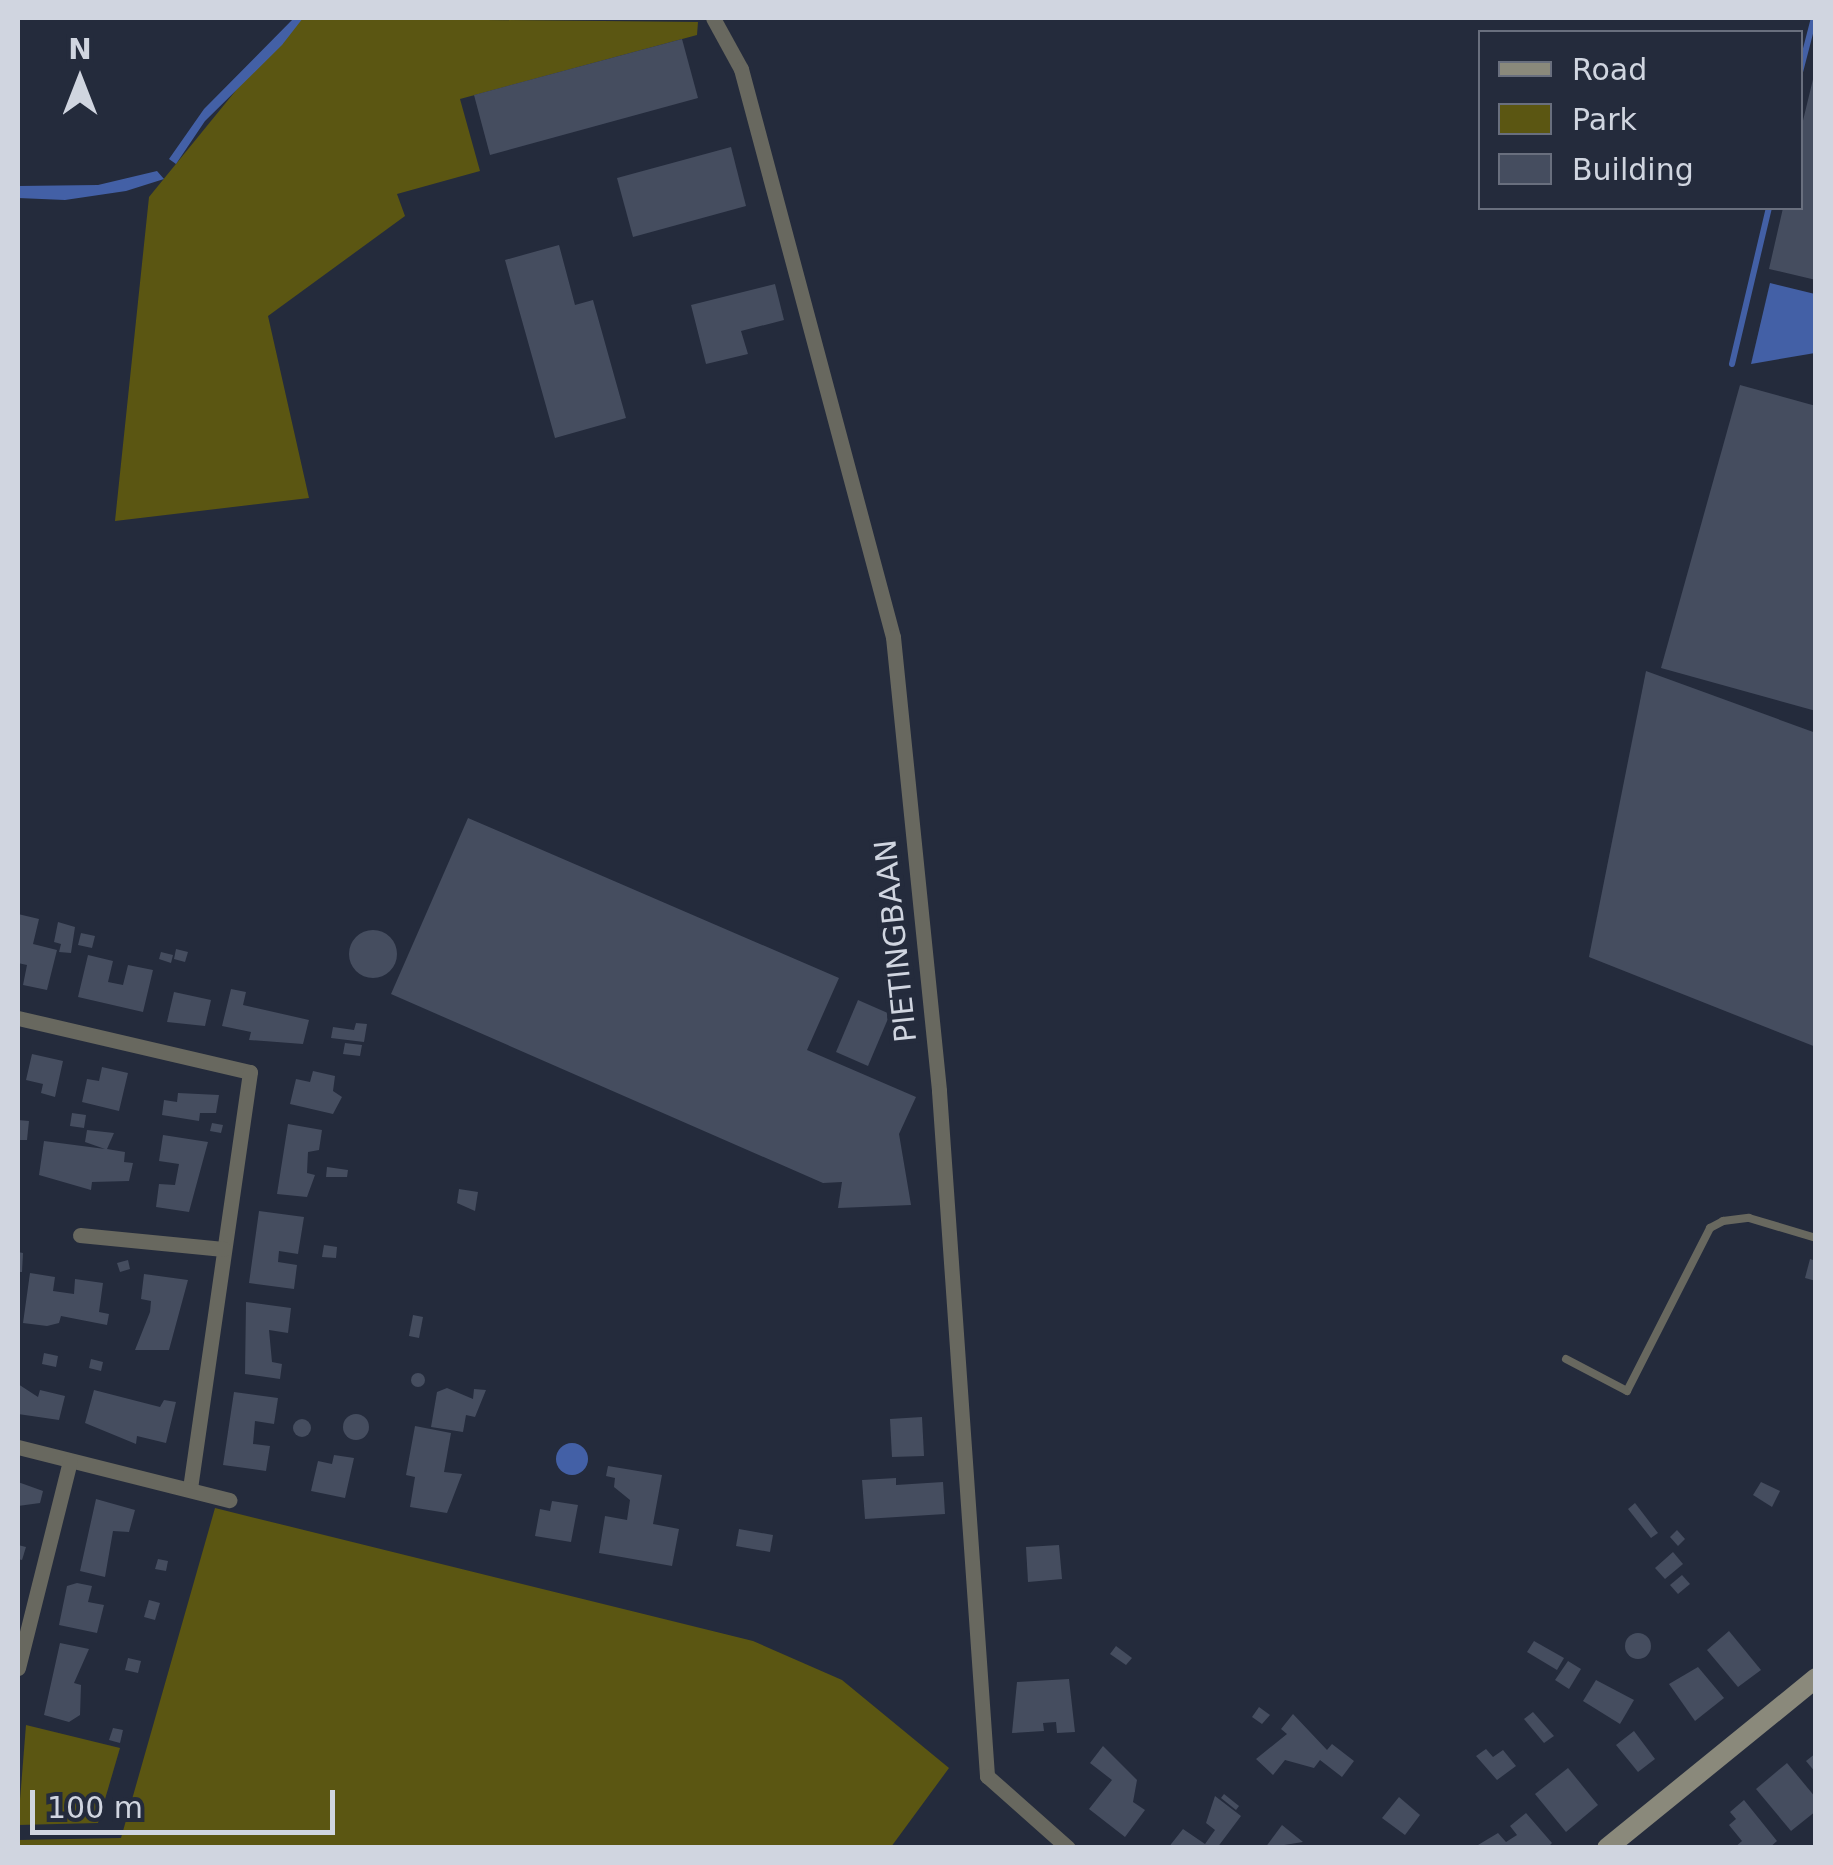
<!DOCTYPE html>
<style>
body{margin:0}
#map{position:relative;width:1833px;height:1865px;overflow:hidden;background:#242b3c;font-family:"DejaVu Sans",sans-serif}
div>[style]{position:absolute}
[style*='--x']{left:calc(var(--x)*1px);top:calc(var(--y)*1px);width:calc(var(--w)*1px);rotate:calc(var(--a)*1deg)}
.green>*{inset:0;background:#5b5612}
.water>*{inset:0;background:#4360a6}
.round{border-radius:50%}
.stream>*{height:6px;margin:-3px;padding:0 3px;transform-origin:3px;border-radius:3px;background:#4360a6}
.building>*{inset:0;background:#454d5f}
.lane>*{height:8px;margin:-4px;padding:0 4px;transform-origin:4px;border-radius:4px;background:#68685f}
.street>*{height:15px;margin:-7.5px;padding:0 7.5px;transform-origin:7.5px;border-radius:7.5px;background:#68685f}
.secondary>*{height:20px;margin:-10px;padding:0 10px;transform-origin:10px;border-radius:10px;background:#8a897b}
span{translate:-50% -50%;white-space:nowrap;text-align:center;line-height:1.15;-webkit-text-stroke:9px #242b3c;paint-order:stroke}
.street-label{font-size:30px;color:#d0d5e0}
.frame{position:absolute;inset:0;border:20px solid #d0d5e0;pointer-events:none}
.legend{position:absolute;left:1478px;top:30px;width:325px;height:180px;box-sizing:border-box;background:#242b3c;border:2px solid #696f7e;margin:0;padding:12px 18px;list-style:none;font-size:30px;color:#d0d5e0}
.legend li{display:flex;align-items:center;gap:20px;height:50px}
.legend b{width:50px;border:2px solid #696f7e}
.north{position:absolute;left:30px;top:30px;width:100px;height:100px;-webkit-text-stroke:8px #242b3c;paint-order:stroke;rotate:0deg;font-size:28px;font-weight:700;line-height:40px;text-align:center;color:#d0d5e0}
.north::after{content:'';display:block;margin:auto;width:35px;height:45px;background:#d0d5e0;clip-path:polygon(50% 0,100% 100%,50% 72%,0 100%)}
.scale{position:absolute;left:30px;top:1790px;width:305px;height:45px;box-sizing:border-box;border:5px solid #d0d5e0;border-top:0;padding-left:12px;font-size:30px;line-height:35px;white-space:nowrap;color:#d0d5e0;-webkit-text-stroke:8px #242b3c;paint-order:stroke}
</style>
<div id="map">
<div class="green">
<div style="clip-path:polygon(295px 18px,698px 22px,697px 35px,460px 99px,480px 171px,397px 194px,405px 216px,268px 316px,309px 498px,115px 521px,149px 197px)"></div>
<div style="clip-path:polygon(215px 1508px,753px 1641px,842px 1680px,949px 1768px,891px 1847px,18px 1847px,18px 1840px,121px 1838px)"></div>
<div style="clip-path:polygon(26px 1725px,120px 1748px,98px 1823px,18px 1825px)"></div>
</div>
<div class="water">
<div style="clip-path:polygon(294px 18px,303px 18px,282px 45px,205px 121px,176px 164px,169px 159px,204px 109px)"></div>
<div style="clip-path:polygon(157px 171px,164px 179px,126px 191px,65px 200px,18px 198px,18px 186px,98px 185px)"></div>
<div style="clip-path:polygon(1770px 283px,1815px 294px,1815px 353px,1751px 364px)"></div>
<div class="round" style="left:556px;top:1443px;width:32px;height:32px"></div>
</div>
<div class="stream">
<div style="--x:1800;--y:72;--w:56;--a:-75.5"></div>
<div style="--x:1732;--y:364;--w:160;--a:-76.7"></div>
</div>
<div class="building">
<div style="clip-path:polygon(682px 39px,698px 98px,490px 155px,474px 95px)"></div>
<div style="clip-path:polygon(1814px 75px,1816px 75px,1816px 280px,1769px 269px,1783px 208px,1800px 208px,1800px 133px)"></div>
<div style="clip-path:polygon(731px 147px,746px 206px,633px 237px,617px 178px)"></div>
<div style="clip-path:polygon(559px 245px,575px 305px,593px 300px,626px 418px,555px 438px,505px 260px)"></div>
<div style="clip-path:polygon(775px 284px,784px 320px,741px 331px,748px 354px,706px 364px,691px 305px)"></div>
<div style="clip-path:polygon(1740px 385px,1816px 406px,1816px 711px,1661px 668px)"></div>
<div style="clip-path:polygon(1646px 671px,1816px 733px,1816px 1047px,1589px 957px)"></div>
<div style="clip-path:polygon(468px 818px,839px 978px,807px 1050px,916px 1097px,899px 1134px,911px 1205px,838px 1208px,842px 1182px,823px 1183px,391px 994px)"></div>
<div style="clip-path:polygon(18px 914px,39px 919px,33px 944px,57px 950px,47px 990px,23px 985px,27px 965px,18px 963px)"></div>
<div style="clip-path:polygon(58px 922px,75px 927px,71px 953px,59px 952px,61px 944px,54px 942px)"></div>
<div class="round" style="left:349px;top:930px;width:48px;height:48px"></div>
<div style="clip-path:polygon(81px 933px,95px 936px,92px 948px,78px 945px)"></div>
<div style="clip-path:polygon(176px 949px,188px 952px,185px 962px,174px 959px)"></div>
<div style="clip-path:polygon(161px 952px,173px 955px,171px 963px,159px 959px)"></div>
<div style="clip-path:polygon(88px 955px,113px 961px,108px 982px,123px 985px,128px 965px,153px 970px,143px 1012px,78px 997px)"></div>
<div style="clip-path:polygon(231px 989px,246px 992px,243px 1005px,309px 1020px,303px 1044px,249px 1040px,251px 1032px,222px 1026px)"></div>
<div style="clip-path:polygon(174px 992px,211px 1000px,205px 1026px,167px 1022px)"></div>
<div style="clip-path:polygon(858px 1000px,890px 1014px,868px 1066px,836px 1052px)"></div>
<div style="clip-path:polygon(356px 1023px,367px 1024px,364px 1042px,331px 1038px,333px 1027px,354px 1030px)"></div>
<div style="clip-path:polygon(345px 1043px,362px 1045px,360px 1056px,343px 1054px)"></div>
<div style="clip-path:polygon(32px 1054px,63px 1061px,55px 1097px,41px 1093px,43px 1084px,26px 1080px)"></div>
<div style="clip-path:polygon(102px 1067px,128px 1073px,119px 1111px,82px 1102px,87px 1079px,99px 1081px)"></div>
<div style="clip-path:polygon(313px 1071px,335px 1076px,333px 1091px,342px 1097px,333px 1114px,290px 1104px,296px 1079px,310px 1082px)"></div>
<div style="clip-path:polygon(178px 1093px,219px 1095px,216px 1113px,200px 1113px,199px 1121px,162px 1115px,164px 1100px,177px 1102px)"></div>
<div style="clip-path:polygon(72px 1113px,86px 1115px,84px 1128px,70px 1126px)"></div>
<div style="clip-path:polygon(18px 1120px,29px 1121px,27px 1140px,18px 1140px)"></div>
<div style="clip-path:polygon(212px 1123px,223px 1125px,221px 1133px,210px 1131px)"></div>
<div style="clip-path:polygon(288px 1124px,322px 1130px,319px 1150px,308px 1152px,307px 1173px,315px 1175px,307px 1197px,277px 1194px)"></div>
<div style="clip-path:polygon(87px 1130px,114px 1133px,107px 1149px,125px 1152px,124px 1162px,133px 1163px,129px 1181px,92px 1182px,91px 1190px,39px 1175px,44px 1141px,105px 1149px,85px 1142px)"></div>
<div style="clip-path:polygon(163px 1135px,208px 1142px,189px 1212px,156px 1207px,159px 1184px,175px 1185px,179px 1164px,159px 1161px)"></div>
<div style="clip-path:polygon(327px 1167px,348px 1170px,347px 1177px,326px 1177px)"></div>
<div style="clip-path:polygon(459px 1189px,478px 1192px,475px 1211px,457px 1203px)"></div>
<div style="clip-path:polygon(259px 1211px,304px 1217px,298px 1254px,279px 1251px,278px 1262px,297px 1265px,294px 1289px,249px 1283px)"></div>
<div style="clip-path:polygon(324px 1245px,337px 1247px,336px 1258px,322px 1257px)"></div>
<div style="clip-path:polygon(18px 1252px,23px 1253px,22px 1272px,18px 1272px)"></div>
<div style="clip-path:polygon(1810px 1259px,1816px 1261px,1816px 1281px,1805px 1278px)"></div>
<div style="clip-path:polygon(128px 1260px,130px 1269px,120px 1272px,117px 1263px)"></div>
<div style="clip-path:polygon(30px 1273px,55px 1277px,53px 1291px,74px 1294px,75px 1279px,103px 1283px,99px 1312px,109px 1314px,107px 1325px,61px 1316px,59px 1323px,47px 1326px,23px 1323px)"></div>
<div style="clip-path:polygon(144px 1274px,188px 1280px,169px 1350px,135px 1350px,150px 1312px,151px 1301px,141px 1299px)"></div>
<div style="clip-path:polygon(246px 1302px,291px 1308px,288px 1333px,269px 1330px,272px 1362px,282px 1364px,280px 1379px,245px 1374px)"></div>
<div style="clip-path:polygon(413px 1315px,423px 1317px,419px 1338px,409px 1336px)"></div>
<div style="clip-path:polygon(44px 1353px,58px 1356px,56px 1367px,42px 1364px)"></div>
<div style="clip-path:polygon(91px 1359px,103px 1362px,101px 1371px,89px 1368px)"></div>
<div class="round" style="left:411px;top:1373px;width:14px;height:14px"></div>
<div style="clip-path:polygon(18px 1384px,38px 1397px,40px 1390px,65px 1396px,59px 1420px,18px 1414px)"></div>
<div style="clip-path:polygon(447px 1388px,473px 1399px,474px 1389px,486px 1390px,475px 1417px,466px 1415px,463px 1432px,431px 1427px,437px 1392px)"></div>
<div style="clip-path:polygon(94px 1390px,160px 1407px,164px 1400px,176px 1402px,166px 1443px,137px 1436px,136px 1444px,85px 1423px)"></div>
<div style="clip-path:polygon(234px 1392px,278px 1398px,274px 1424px,255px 1421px,253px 1444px,270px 1446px,266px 1471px,223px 1465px)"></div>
<div class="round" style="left:343px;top:1414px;width:26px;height:26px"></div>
<div style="clip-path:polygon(922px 1417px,924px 1456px,892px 1457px,890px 1419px)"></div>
<div class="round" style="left:293px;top:1419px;width:18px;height:18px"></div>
<div style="clip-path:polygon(415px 1426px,451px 1433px,444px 1472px,462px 1474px,447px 1513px,410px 1507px,415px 1477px,406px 1475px)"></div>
<div style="clip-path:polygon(334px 1455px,354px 1458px,345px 1498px,311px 1491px,318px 1461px,332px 1464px)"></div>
<div style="clip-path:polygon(608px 1466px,662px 1475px,653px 1524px,679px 1529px,672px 1566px,599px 1553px,605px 1516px,627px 1520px,630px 1500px,614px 1487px,615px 1478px,606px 1476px)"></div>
<div style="clip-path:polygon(896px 1478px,896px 1485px,943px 1482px,945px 1514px,865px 1519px,862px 1480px)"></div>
<div style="clip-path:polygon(18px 1482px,43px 1491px,40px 1503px,18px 1506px)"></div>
<div style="clip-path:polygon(1761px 1482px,1780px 1491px,1772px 1507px,1753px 1495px)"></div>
<div style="clip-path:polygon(96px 1499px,135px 1510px,129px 1532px,113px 1531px,105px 1577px,80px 1571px)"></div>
<div style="clip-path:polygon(552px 1501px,578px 1505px,571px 1542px,535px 1536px,540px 1509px,550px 1511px)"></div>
<div style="clip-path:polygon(1635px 1503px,1658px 1533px,1651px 1538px,1628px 1509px)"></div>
<div style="clip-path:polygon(739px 1529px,773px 1535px,770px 1552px,736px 1546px)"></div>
<div style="clip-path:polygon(1677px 1530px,1685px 1539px,1678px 1546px,1670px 1537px)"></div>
<div style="clip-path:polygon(18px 1545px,26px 1547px,22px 1560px,18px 1559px)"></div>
<div style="clip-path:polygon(1059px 1545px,1062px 1579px,1028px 1582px,1026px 1547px)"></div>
<div style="clip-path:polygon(1673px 1552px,1683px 1564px,1665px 1579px,1655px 1568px)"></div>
<div style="clip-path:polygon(158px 1559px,168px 1561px,166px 1571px,155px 1569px)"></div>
<div style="clip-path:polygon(1682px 1575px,1690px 1584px,1678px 1594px,1670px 1585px)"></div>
<div style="clip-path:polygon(77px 1583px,92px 1586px,88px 1602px,104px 1605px,97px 1633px,59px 1625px,67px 1586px)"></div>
<div style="clip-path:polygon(149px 1600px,160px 1603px,155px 1620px,144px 1617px)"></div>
<div style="clip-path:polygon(1729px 1631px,1761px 1670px,1738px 1687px,1707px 1650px)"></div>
<div class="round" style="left:1625px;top:1633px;width:26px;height:26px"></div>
<div style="clip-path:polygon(1534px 1641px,1564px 1658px,1557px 1670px,1527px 1652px)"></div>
<div style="clip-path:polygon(60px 1643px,89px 1649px,74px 1683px,81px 1685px,80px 1715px,69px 1722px,44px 1715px)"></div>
<div style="clip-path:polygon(1116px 1646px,1132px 1658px,1126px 1665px,1110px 1654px)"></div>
<div style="clip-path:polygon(128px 1658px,141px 1661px,138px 1673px,125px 1670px)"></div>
<div style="clip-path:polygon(1568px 1661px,1581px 1669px,1569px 1689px,1555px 1680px)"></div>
<div style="clip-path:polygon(1698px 1667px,1724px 1698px,1695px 1721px,1669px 1684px)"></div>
<div style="clip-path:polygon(1069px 1679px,1075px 1732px,1057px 1733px,1056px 1722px,1043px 1723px,1044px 1731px,1012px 1733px,1017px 1682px)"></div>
<div style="clip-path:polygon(1596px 1680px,1634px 1700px,1620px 1724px,1583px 1701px)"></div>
<div style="clip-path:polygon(1259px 1707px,1270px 1715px,1262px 1724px,1252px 1717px)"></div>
<div style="clip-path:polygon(1533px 1712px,1554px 1736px,1544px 1743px,1524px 1719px)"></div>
<div style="clip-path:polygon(1293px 1714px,1327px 1750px,1332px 1744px,1354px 1761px,1342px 1777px,1320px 1760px,1314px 1768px,1285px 1760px,1273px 1775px,1256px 1759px,1287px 1734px,1281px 1729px)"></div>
<div style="clip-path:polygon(113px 1728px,123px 1730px,120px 1743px,109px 1740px)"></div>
<div style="clip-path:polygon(1634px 1731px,1655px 1759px,1638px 1772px,1616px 1745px)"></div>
<div style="clip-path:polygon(1103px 1746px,1137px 1780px,1133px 1802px,1145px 1810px,1125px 1837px,1089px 1809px,1112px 1780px,1090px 1763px)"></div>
<div style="clip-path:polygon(1486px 1749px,1493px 1757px,1503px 1750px,1516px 1766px,1497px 1780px,1476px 1756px)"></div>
<div style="clip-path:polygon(1816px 1753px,1816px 1773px,1806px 1761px)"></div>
<div style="clip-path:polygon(1787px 1763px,1816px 1798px,1816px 1811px,1791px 1831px,1756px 1789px)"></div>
<div style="clip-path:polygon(1568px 1768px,1598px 1805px,1566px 1832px,1535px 1794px)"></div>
<div style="clip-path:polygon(1224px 1794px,1239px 1806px,1236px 1810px,1221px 1798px)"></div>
<div style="clip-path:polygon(1215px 1796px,1241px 1816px,1217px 1848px,1168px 1848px,1183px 1829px,1205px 1844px,1215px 1830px,1206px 1823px)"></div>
<div style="clip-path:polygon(1399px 1797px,1420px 1815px,1405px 1835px,1382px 1818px)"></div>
<div style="clip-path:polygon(1744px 1800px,1777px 1841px,1769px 1848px,1734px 1848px,1742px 1841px,1729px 1825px,1736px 1819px,1730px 1812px)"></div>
<div style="clip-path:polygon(1526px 1813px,1552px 1843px,1547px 1848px,1473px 1848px,1498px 1833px,1506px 1842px,1517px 1835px,1510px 1826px)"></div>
<div style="clip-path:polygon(1282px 1825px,1303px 1842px,1265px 1848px)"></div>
</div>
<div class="lane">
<div style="--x:1566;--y:1359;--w:69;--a:27.7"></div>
<div style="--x:1627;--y:1391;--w:183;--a:-63"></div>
<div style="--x:1710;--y:1228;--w:15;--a:-28"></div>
<div style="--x:1723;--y:1221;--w:26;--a:-7"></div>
<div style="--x:1749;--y:1218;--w:70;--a:16.6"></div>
</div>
<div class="street">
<div style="--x:713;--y:18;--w:58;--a:61.2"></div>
<div style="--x:741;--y:69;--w:588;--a:75.02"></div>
<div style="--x:893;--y:637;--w:456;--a:84.2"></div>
<div style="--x:939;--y:1091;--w:687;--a:85.99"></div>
<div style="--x:987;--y:1776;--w:108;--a:41.6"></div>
<div style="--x:18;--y:1018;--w:238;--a:13.1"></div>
<div style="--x:250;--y:1072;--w:422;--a:98.2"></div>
<div style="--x:80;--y:1235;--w:144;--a:5.6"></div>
<div style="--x:18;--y:1447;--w:218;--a:14.1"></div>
<div style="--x:18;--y:1668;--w:213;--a:-75.9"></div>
</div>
<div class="secondary">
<div style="--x:1607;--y:1848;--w:269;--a:-39.1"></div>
</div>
<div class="street-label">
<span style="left:896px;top:941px;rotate:-96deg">PIETINGBAAN</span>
</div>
<div class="frame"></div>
<ul class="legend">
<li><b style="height:12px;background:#8a897b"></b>Road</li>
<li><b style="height:28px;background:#5b5612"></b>Park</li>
<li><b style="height:28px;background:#454d5f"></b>Building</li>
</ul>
<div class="north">N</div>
<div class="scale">100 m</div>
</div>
